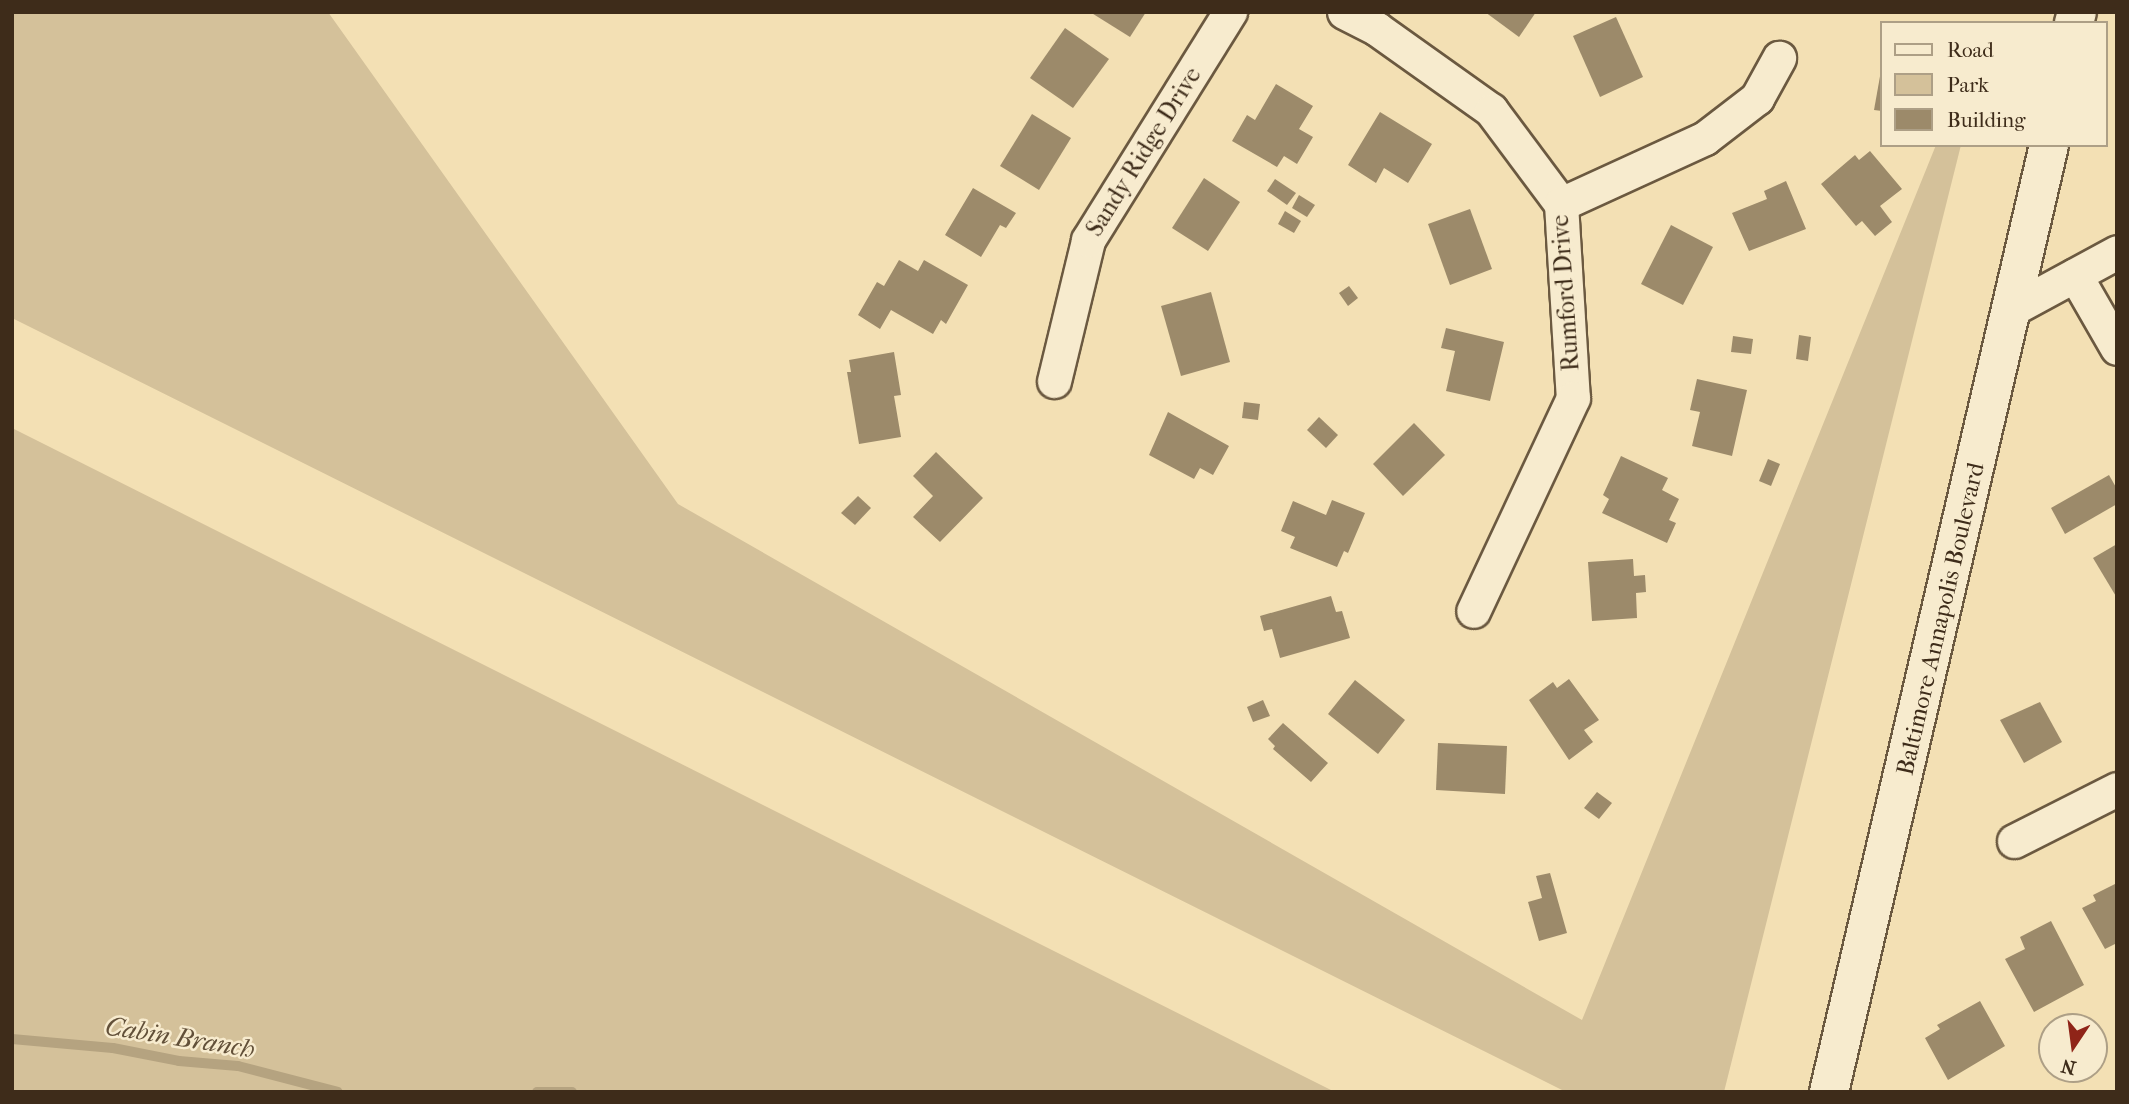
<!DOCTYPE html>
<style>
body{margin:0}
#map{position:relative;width:2129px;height:1104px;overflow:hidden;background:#f3e0b4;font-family:"IM FELL French Canon",serif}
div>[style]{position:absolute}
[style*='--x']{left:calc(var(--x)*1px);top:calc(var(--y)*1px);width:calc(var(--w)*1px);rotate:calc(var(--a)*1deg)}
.green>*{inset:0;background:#d4c19a}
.stream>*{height:10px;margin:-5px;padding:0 5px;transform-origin:5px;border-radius:5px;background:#b5a380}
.building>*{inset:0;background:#9c8a6a}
.roads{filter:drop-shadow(2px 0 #6b5940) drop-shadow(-2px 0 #6b5940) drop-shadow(0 2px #6b5940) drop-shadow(0 -2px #6b5940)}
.street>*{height:33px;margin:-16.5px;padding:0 16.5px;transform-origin:16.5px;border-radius:16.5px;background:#f7ebce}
.secondary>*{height:38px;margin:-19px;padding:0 19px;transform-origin:19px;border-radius:19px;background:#f7ebce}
span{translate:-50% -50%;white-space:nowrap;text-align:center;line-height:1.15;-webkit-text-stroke:5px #f7ebce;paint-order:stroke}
.street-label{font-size:24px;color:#3e2c1a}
.water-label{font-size:26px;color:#625039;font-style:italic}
.frame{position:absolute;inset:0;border:14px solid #3e2c1a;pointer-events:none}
.legend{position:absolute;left:1880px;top:21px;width:228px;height:126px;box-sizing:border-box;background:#f7ebce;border:2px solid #ad9f86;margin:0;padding:9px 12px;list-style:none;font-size:21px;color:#3e2c1a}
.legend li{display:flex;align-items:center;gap:14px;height:35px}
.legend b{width:35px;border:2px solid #ad9f86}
.north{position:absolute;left:2038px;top:1013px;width:70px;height:70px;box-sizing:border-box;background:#f7ebce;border:2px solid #ad9f86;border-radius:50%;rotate:193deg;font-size:19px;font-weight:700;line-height:28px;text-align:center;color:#3e2c1a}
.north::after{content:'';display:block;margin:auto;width:24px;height:32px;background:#8f2418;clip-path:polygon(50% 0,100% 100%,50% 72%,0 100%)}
</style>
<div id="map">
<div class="green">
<div style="clip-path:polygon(12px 12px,328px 12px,678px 504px,1582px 1020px,1936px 145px,1961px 145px,1724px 1092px,1566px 1092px,12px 318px)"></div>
<div style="clip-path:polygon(12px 428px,1335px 1092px,12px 1092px)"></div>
</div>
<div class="stream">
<div style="--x:12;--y:1039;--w:101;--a:5.1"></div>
<div style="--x:113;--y:1048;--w:67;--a:11.1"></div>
<div style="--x:179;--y:1061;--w:59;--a:4.8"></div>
<div style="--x:238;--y:1066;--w:103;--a:14.6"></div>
<div style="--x:537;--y:1092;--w:35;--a:0"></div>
</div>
<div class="building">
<div style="clip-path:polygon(1090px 12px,1146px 12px,1130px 37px)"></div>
<div style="clip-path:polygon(1485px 12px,1536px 12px,1519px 37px)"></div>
<div style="clip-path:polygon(1616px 17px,1643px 77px,1600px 97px,1573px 36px)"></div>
<div style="clip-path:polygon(1065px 28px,1109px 59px,1073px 108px,1030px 78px)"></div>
<div style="clip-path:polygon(1882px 65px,1882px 111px,1874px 110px)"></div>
<div style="clip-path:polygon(1276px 84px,1313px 106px,1299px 129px,1313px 137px,1297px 164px,1284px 156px,1277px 167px,1232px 141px,1247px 115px,1255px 120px)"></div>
<div style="clip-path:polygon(1380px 112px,1432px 144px,1408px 183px,1384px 168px,1376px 183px,1348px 165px)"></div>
<div style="clip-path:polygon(1032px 114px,1071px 138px,1039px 190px,1000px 166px)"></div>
<div style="clip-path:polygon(1870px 151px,1902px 189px,1880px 206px,1892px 222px,1875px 236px,1862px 221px,1856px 226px,1821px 184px,1855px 155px,1859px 160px)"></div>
<div style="clip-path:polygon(1204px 178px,1240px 202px,1208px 251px,1172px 228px)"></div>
<div style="clip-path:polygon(1275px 179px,1296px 193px,1287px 205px,1267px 191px)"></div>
<div style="clip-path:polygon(1786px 181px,1806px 229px,1749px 251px,1732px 213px,1767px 199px,1764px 191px)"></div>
<div style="clip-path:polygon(973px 188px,1016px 213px,1006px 228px,1000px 225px,981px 257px,945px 235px)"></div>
<div style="clip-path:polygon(1299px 195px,1315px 205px,1307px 217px,1292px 208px)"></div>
<div style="clip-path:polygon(1470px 209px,1492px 269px,1450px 285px,1428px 224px)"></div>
<div style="clip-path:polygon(1285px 211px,1301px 221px,1294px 233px,1278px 224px)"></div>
<div style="clip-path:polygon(1671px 225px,1713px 247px,1683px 305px,1641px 284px)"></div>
<div style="clip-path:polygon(899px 260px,918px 271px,924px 260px,968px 285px,946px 324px,941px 320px,933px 334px,891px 310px,880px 329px,858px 315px,877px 282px,884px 286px)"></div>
<div style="clip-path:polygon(1349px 286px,1358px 298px,1348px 306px,1339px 293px)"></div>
<div style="clip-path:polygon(1211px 292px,1230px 362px,1181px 376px,1161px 306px)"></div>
<div style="clip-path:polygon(1446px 328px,1504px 342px,1490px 401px,1446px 391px,1455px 351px,1441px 348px)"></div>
<div style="clip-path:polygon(1799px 335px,1811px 337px,1808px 361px,1796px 359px)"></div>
<div style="clip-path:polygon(1733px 336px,1753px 339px,1751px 354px,1731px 352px)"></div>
<div style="clip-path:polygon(894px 352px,901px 395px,894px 396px,901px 437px,859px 444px,847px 372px,851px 372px,849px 360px)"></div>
<div style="clip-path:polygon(1697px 379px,1747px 390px,1732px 456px,1692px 446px,1700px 412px,1690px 410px)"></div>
<div style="clip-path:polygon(1244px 402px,1260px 404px,1258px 420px,1242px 418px)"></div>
<div style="clip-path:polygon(1168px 412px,1229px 446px,1213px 475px,1200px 468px,1194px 479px,1149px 455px)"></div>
<div style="clip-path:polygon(1319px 417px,1338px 435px,1326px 448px,1307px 430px)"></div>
<div style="clip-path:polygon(1414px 423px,1445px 455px,1403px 496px,1373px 464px)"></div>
<div style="clip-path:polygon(936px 452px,983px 498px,940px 542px,913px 517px,933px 496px,913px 476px)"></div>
<div style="clip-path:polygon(1621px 456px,1668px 478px,1662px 490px,1679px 499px,1669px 520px,1676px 523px,1667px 543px,1602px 513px,1609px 499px,1603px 495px)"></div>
<div style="clip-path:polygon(1768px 459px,1780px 464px,1771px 486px,1759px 481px)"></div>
<div style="clip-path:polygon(2109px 475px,2117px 489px,2117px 504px,2065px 534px,2051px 508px)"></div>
<div style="clip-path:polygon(858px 496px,871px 508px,855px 525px,841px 513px)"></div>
<div style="clip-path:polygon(1332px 500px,1365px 513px,1348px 553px,1344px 551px,1337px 567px,1290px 548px,1295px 537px,1281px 531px,1293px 501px,1326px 515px)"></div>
<div style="clip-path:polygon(2117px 544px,2117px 598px,2093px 558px)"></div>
<div style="clip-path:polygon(1633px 559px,1634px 576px,1645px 575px,1646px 592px,1636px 593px,1637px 618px,1592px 621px,1588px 562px)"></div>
<div style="clip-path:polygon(1331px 596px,1336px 612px,1342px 611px,1350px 638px,1280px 658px,1272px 629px,1264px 631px,1260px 616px)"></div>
<div style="clip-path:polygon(1569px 679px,1599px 720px,1584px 730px,1593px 742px,1569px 760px,1529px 700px,1553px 682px,1557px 688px)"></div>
<div style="clip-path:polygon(1355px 680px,1405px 720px,1378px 754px,1328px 714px)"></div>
<div style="clip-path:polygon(1263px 700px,1270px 716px,1253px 722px,1247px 707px)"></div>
<div style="clip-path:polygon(2040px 702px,2062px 742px,2024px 763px,2000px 720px)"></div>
<div style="clip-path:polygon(1283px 723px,1328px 763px,1311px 782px,1273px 749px,1275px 746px,1268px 739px)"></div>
<div style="clip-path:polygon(1438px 743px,1507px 746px,1505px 794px,1436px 790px)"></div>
<div style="clip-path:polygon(1597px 792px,1612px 803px,1599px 819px,1584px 808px)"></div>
<div style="clip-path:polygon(1550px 873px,1567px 933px,1539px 941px,1528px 902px,1542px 898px,1536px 876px)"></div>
<div style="clip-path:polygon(2117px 883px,2117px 943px,2105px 949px,2082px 908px,2096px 901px,2093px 895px)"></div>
<div style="clip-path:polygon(2051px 921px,2084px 985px,2034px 1012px,2005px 959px,2025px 949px,2020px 937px)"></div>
<div style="clip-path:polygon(1980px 1001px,2005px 1046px,1948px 1080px,1925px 1038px,1940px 1029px,1937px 1025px)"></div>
</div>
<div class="roads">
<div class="street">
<div style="--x:1344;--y:12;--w:37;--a:27"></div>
<div style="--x:1377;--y:29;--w:140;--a:35.4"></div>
<div style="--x:1491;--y:110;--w:117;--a:53.3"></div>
<div style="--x:1561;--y:204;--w:194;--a:86.5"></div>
<div style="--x:1573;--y:398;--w:235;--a:115.1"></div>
<div style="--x:1561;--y:204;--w:158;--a:-24.6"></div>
<div style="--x:1705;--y:138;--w:66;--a:-37.6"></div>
<div style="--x:1757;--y:98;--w:46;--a:-61.2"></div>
<div style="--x:2075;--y:275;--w:84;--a:60.1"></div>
<div style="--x:2014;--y:308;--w:117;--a:-28.5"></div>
<div style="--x:1054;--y:381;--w:145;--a:-76.4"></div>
<div style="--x:1088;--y:240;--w:269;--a:-58.1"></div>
<div style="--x:2014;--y:841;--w:115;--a:-26.8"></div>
</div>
<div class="secondary">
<div style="--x:2074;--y:23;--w:11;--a:-75"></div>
<div style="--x:1829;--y:1092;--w:972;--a:-76.92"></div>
</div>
</div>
<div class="street-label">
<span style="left:1144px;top:152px;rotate:-58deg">Sandy Ridge Drive</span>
<span style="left:1566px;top:293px;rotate:-94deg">Rumford Drive</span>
<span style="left:1941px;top:619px;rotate:-77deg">Baltimore Annapolis Boulevard</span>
</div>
<div class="water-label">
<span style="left:180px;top:1038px;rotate:9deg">Cabin Branch</span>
</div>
<div class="frame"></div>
<ul class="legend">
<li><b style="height:9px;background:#f7ebce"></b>Road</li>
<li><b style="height:19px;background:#d4c19a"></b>Park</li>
<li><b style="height:19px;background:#9c8a6a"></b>Building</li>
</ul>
<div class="north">N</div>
</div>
